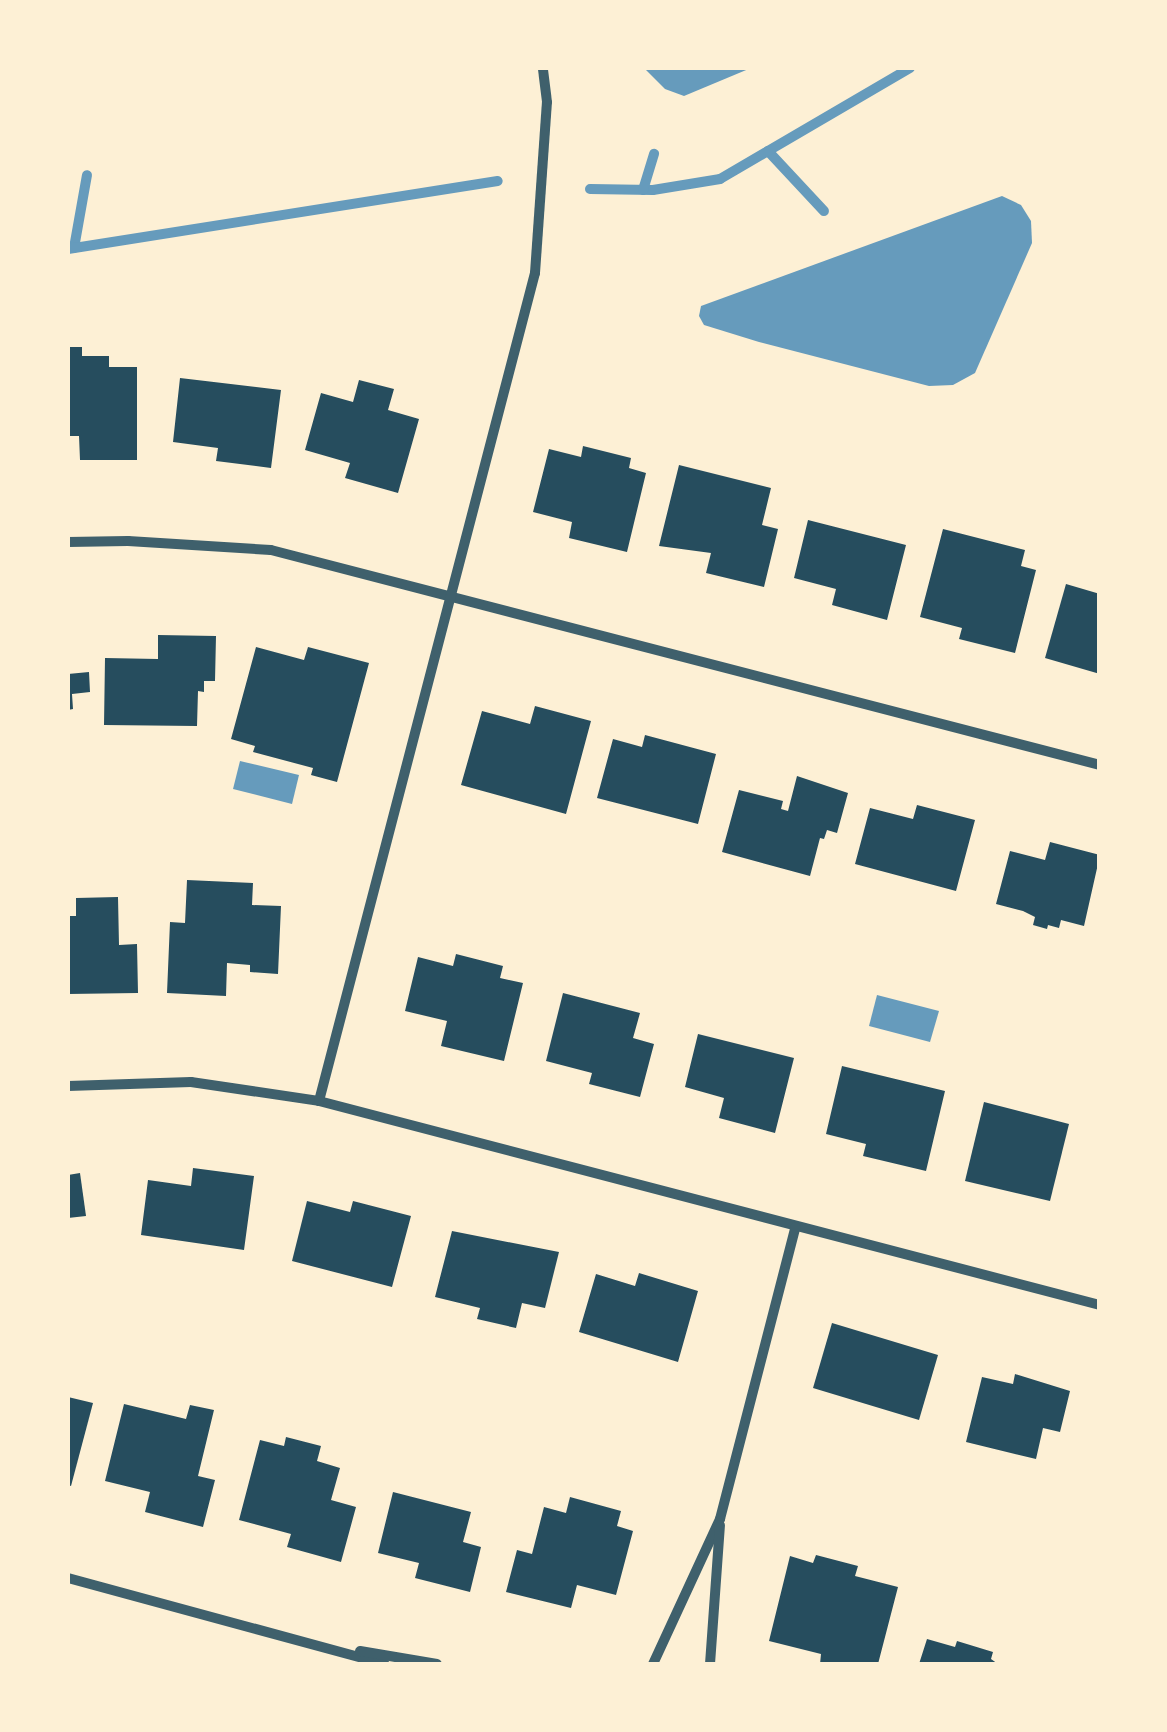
<!DOCTYPE html>
<style>
body{margin:0}
#map{position:relative;width:1167px;height:1732px;overflow:hidden;background:#fdf0d5;font-family:Manrope,sans-serif}
div>[style]{position:absolute}
[style*='--x']{left:calc(var(--x)*1px);top:calc(var(--y)*1px);width:calc(var(--w)*1px);rotate:calc(var(--a)*1deg)}
.water>*{inset:0;background:#669bbc}
.stream>*{height:10px;margin:-5px;padding:0 5px;transform-origin:5px;border-radius:5px;background:#669bbc}
.building>*{inset:0;background:#264d5e}
.minor>*{height:10px;margin:-5px;padding:0 5px;transform-origin:5px;border-radius:5px;background:#3f606c}
span{translate:-50% -50%;white-space:nowrap;text-align:center;line-height:1.15;-webkit-text-stroke:8px #fdf0d5;paint-order:stroke}
.frame{position:absolute;inset:0;border:70px solid #fdf0d5;pointer-events:none}
</style>
<div id="map">
<div class="water">
<div style="clip-path:polygon(644px 68px,751px 68px,684px 96px,665px 89px)"></div>
<div style="clip-path:polygon(1002px 196px,1021px 205px,1031px 221px,1032px 243px,975px 373px,953px 385px,929px 386px,759px 342px,704px 325px,699px 316px,701px 306px)"></div>
<div style="clip-path:polygon(240px 761px,299px 775px,292px 804px,233px 789px)"></div>
<div style="clip-path:polygon(877px 995px,939px 1011px,930px 1042px,869px 1026px)"></div>
</div>
<div class="stream">
<div style="--x:768;--y:151;--w:82;--a:47"></div>
<div style="--x:590;--y:189;--w:63;--a:0.9"></div>
<div style="--x:653;--y:190;--w:68;--a:-9.3"></div>
<div style="--x:720;--y:179;--w:220;--a:-30.3"></div>
<div style="--x:643;--y:190;--w:38;--a:-73"></div>
<div style="--x:74;--y:248;--w:74;--a:-79.9"></div>
<div style="--x:68;--y:249;--w:435;--a:-9"></div>
</div>
<div class="building">
<div style="clip-path:polygon(68px 347px,82px 347px,82px 356px,109px 356px,109px 367px,137px 367px,137px 460px,80px 460px,79px 436px,68px 436px)"></div>
<div style="clip-path:polygon(180px 378px,281px 390px,271px 468px,216px 461px,218px 448px,173px 442px)"></div>
<div style="clip-path:polygon(359px 380px,394px 389px,388px 410px,419px 419px,398px 493px,345px 478px,350px 463px,305px 450px,321px 393px,353px 402px)"></div>
<div style="clip-path:polygon(583px 446px,631px 458px,629px 468px,646px 473px,627px 552px,569px 538px,572px 522px,533px 512px,549px 449px,581px 457px)"></div>
<div style="clip-path:polygon(679px 465px,771px 488px,762px 525px,778px 529px,764px 587px,706px 573px,711px 553px,659px 546px)"></div>
<div style="clip-path:polygon(808px 520px,906px 545px,887px 620px,832px 605px,836px 589px,794px 578px)"></div>
<div style="clip-path:polygon(943px 529px,1025px 550px,1021px 566px,1036px 570px,1015px 653px,959px 639px,962px 628px,920px 617px)"></div>
<div style="clip-path:polygon(1066px 584px,1100px 594px,1100px 674px,1045px 658px)"></div>
<div style="clip-path:polygon(158px 635px,216px 636px,215px 681px,204px 681px,204px 692px,198px 691px,197px 726px,104px 725px,105px 658px,158px 659px)"></div>
<div style="clip-path:polygon(256px 647px,304px 660px,308px 647px,369px 663px,337px 782px,311px 775px,313px 768px,253px 752px,255px 746px,231px 739px)"></div>
<div style="clip-path:polygon(89px 672px,90px 692px,72px 694px,73px 709px,68px 710px,68px 674px)"></div>
<div style="clip-path:polygon(535px 706px,591px 721px,566px 814px,461px 785px,482px 711px,530px 724px)"></div>
<div style="clip-path:polygon(645px 735px,716px 754px,698px 824px,597px 798px,613px 739px,642px 747px)"></div>
<div style="clip-path:polygon(797px 776px,848px 793px,837px 833px,827px 830px,824px 839px,820px 838px,810px 876px,722px 852px,739px 790px,783px 801px,781px 809px,788px 811px)"></div>
<div style="clip-path:polygon(917px 805px,975px 820px,956px 891px,855px 864px,870px 808px,913px 819px)"></div>
<div style="clip-path:polygon(1050px 842px,1100px 855px,1084px 926px,1061px 920px,1059px 928px,1048px 925px,1047px 929px,1033px 925px,1035px 917px,1023px 911px,996px 904px,1010px 851px,1045px 860px)"></div>
<div style="clip-path:polygon(187px 880px,253px 883px,252px 905px,281px 906px,278px 974px,250px 972px,250px 965px,227px 963px,226px 996px,167px 993px,170px 922px,185px 923px)"></div>
<div style="clip-path:polygon(118px 897px,119px 945px,137px 944px,138px 993px,68px 994px,68px 916px,76px 916px,76px 898px)"></div>
<div style="clip-path:polygon(456px 954px,503px 966px,500px 978px,523px 983px,504px 1061px,441px 1046px,447px 1021px,405px 1011px,418px 957px,453px 966px)"></div>
<div style="clip-path:polygon(563px 993px,640px 1013px,633px 1038px,654px 1044px,640px 1097px,589px 1084px,592px 1073px,546px 1061px)"></div>
<div style="clip-path:polygon(698px 1034px,794px 1058px,775px 1133px,719px 1118px,724px 1098px,685px 1087px)"></div>
<div style="clip-path:polygon(842px 1066px,945px 1091px,926px 1171px,863px 1156px,866px 1144px,826px 1134px)"></div>
<div style="clip-path:polygon(984px 1102px,1069px 1124px,1050px 1201px,965px 1181px)"></div>
<div style="clip-path:polygon(193px 1168px,254px 1176px,244px 1250px,141px 1235px,148px 1180px,191px 1186px)"></div>
<div style="clip-path:polygon(80px 1173px,86px 1216px,68px 1218px,68px 1175px)"></div>
<div style="clip-path:polygon(307px 1201px,350px 1212px,353px 1201px,411px 1216px,392px 1287px,292px 1261px)"></div>
<div style="clip-path:polygon(452px 1231px,559px 1252px,545px 1308px,522px 1303px,516px 1328px,477px 1319px,480px 1308px,435px 1297px)"></div>
<div style="clip-path:polygon(639px 1273px,698px 1291px,678px 1362px,579px 1332px,596px 1274px,635px 1286px)"></div>
<div style="clip-path:polygon(832px 1323px,938px 1355px,919px 1420px,813px 1388px)"></div>
<div style="clip-path:polygon(1015px 1374px,1070px 1391px,1060px 1432px,1043px 1428px,1036px 1459px,966px 1442px,982px 1377px,1013px 1384px)"></div>
<div style="clip-path:polygon(68px 1397px,93px 1403px,71px 1486px,68px 1485px)"></div>
<div style="clip-path:polygon(124px 1404px,186px 1419px,190px 1405px,214px 1410px,198px 1476px,215px 1480px,203px 1527px,145px 1512px,150px 1492px,105px 1481px)"></div>
<div style="clip-path:polygon(286px 1437px,321px 1446px,317px 1461px,340px 1468px,331px 1500px,356px 1507px,341px 1562px,287px 1547px,291px 1534px,239px 1520px,260px 1440px,284px 1446px)"></div>
<div style="clip-path:polygon(393px 1492px,471px 1512px,463px 1542px,481px 1547px,470px 1592px,415px 1578px,419px 1563px,378px 1553px)"></div>
<div style="clip-path:polygon(570px 1497px,621px 1511px,617px 1526px,633px 1531px,616px 1595px,577px 1585px,571px 1608px,506px 1592px,517px 1550px,532px 1554px,544px 1507px,566px 1513px)"></div>
<div style="clip-path:polygon(816px 1555px,858px 1566px,855px 1576px,898px 1587px,878px 1664px,820px 1664px,821px 1654px,769px 1641px,790px 1556px,813px 1563px)"></div>
<div style="clip-path:polygon(927px 1639px,955px 1647px,957px 1641px,993px 1652px,991px 1659px,998px 1664px,919px 1664px)"></div>
</div>
<div class="minor">
<div style="--x:68;--y:542;--w:60;--a:-1"></div>
<div style="--x:128;--y:541;--w:143;--a:3.6"></div>
<div style="--x:271;--y:550;--w:856;--a:14.54"></div>
<div style="--x:68;--y:1086;--w:123;--a:-1.9"></div>
<div style="--x:191;--y:1082;--w:129;--a:8.4"></div>
<div style="--x:319;--y:1101;--w:807;--a:14.64"></div>
<div style="--x:319;--y:1101;--w:856;--a:-75.38"></div>
<div style="--x:535;--y:273;--w:171;--a:-86"></div>
<div style="--x:547;--y:102;--w:34;--a:-97"></div>
<div style="--x:68;--y:1578;--w:328;--a:15.2"></div>
<div style="--x:360;--y:1651;--w:78;--a:9.6"></div>
<div style="--x:653;--y:1664;--w:160;--a:-65.2"></div>
<div style="--x:720;--y:1519;--w:301;--a:-75.5"></div>
<div style="--x:710;--y:1664;--w:139;--a:-85.9"></div>
</div>
<div class="frame"></div>
</div>
